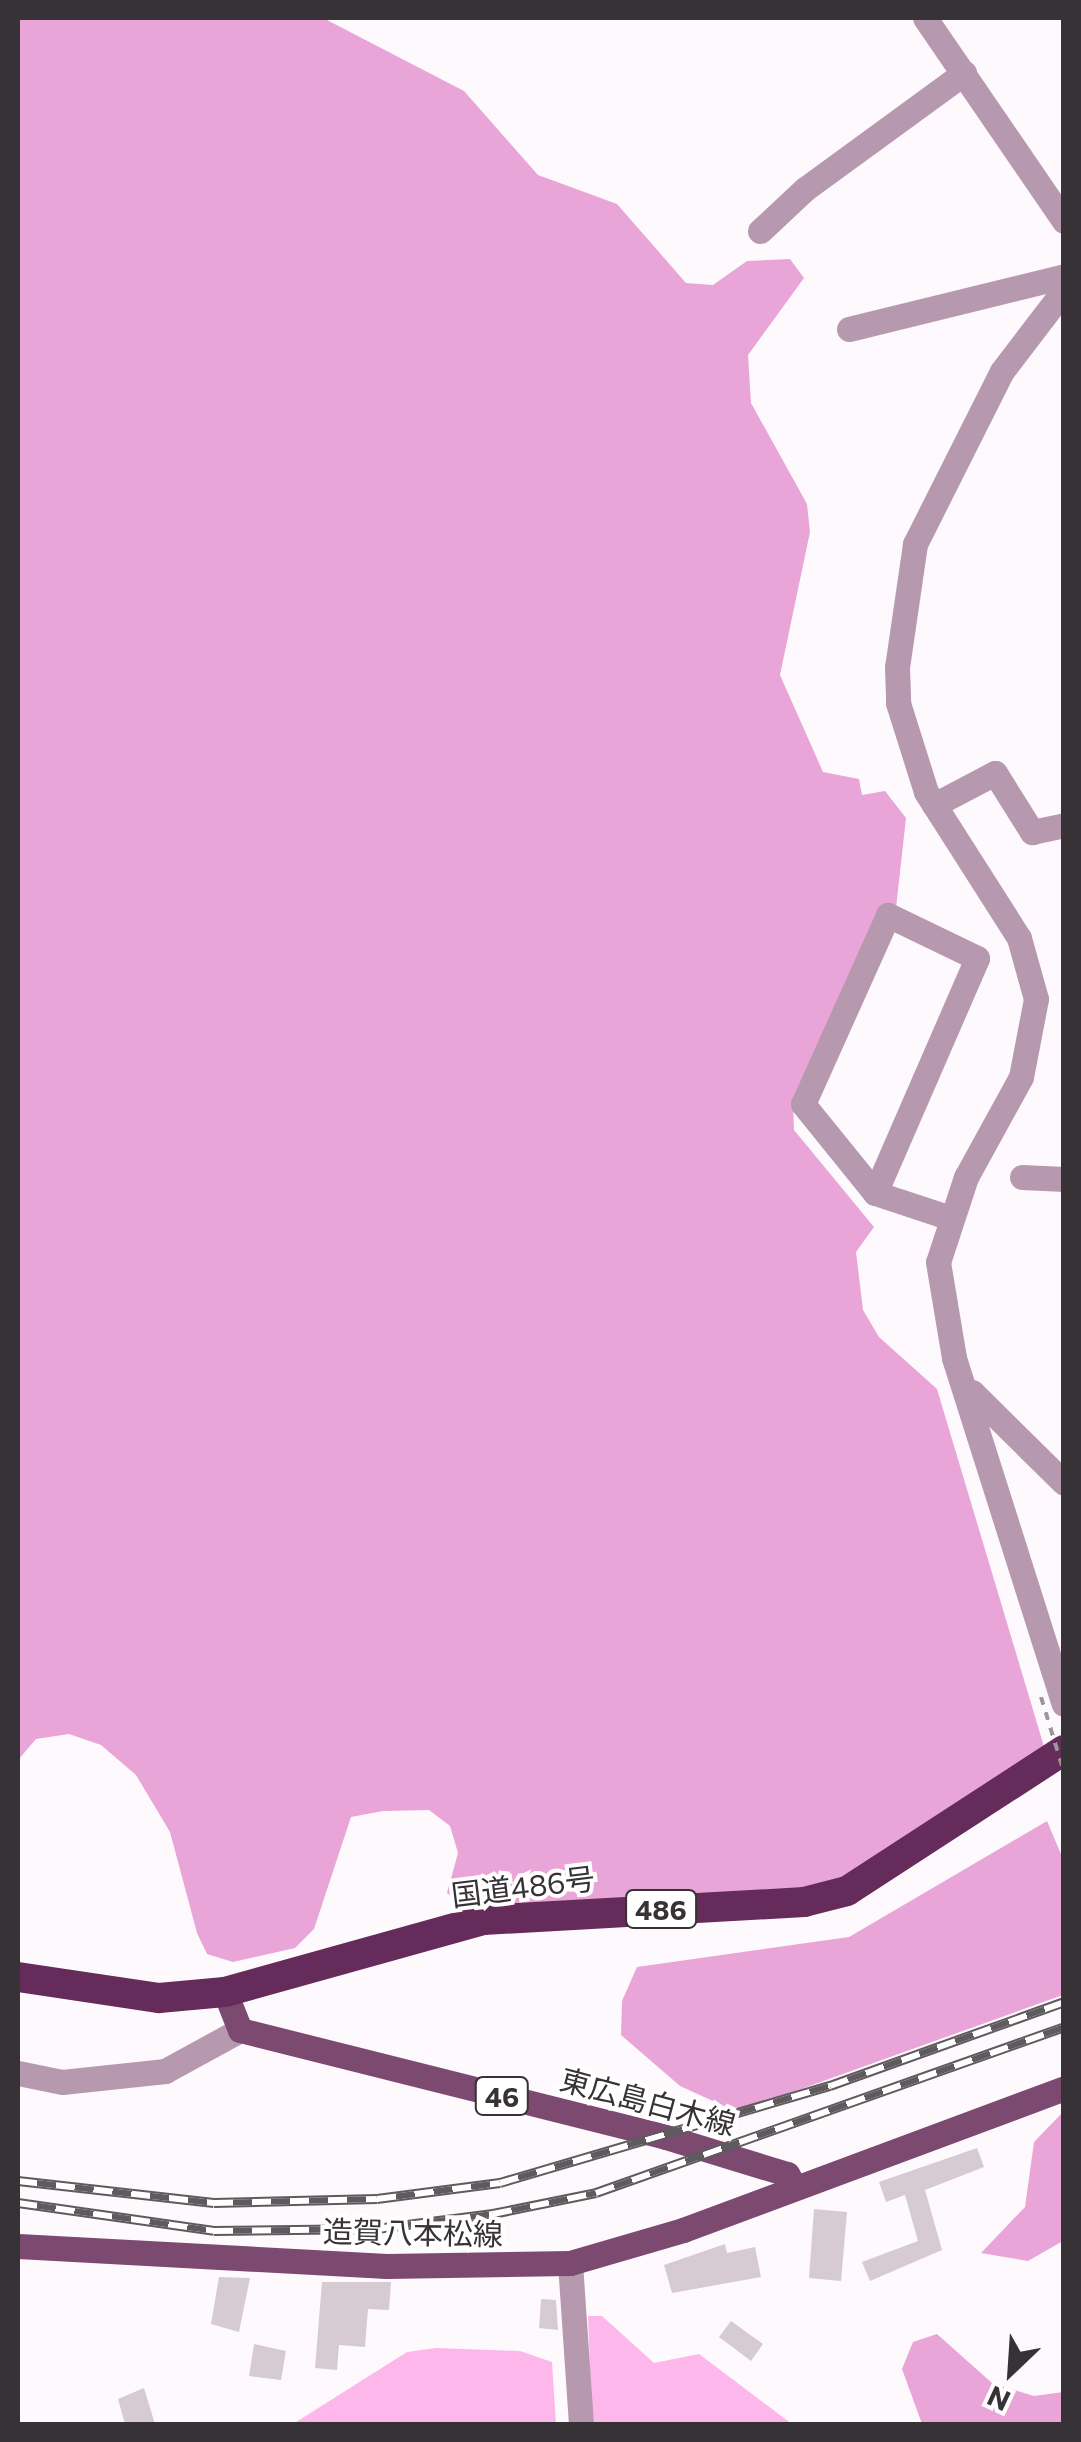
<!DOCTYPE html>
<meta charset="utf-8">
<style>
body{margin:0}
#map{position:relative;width:1081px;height:2442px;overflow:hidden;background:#fef9fd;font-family:Commissioner,"Noto Sans JP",sans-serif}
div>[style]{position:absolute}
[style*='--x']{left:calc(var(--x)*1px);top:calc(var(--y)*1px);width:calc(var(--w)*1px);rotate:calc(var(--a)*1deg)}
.forest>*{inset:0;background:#e9a5d8}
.water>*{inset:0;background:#fdb7eb}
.building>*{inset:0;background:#d6cad3}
.minor>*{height:25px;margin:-12.5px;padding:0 12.5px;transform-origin:12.5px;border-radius:12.5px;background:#b799af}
.major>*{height:25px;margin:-12.5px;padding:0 12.5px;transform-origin:12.5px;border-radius:12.5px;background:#7c4970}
.highway>*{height:30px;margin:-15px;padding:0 15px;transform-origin:15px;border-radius:15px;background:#652b5a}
.rail>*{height:10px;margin-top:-5px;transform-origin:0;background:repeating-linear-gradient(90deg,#fff 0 19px,#5e5a5d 0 38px);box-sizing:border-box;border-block:2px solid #5e5a5d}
.path-bridge>*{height:4px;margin-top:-2px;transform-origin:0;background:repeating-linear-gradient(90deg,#9a9699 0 8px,transparent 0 16px)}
span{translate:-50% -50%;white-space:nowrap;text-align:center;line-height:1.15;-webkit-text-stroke:8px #fff;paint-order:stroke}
.shield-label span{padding:2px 8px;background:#fff;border:2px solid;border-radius:8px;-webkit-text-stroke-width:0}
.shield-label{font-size:28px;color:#363235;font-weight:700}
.street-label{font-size:30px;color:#363235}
.frame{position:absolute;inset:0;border:20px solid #363235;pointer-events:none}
.north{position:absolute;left:961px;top:2322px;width:100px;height:100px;-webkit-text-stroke:8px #fff;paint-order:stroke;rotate:205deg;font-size:28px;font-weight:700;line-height:40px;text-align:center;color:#363235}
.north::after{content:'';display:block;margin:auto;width:35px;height:45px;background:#363235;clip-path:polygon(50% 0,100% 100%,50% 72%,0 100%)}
</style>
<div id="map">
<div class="forest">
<div style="clip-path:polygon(18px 18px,323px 18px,464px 91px,538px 175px,617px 204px,686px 283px,713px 285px,747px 261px,790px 259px,804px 278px,748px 355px,751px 403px,807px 504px,810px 532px,780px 675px,823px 772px,859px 779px,862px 795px,885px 791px,906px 818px,895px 917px,793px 1103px,794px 1130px,874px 1227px,856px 1252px,863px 1310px,879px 1337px,937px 1389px,1045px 1750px,863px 1871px,817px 1888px,551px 1907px,461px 1903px,447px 1893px,458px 1853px,450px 1826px,429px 1810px,383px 1811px,351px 1817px,314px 1929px,295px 1948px,233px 1962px,207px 1954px,197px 1933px,170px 1832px,136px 1775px,101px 1745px,69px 1734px,36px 1739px,18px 1760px)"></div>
<div style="clip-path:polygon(1047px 1821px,1063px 1859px,1063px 1995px,737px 2112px,680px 2086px,621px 2035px,622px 2001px,637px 1967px,849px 1937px)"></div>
<div style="clip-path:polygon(1063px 2112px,1063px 2241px,1028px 2261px,981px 2253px,1025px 2207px,1034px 2142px)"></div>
<div style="clip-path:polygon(937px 2334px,992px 2383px,1034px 2396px,1063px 2392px,1063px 2424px,922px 2424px,902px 2369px,913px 2342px)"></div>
</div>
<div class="water">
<div style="clip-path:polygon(588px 2316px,602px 2316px,654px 2363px,699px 2354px,792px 2424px,592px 2424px)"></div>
<div style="clip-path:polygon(436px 2348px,520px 2351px,552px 2362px,556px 2424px,293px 2424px,407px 2352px)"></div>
</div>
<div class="building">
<div style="clip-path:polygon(977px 2148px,984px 2167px,925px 2190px,942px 2250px,870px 2281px,862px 2262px,918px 2241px,905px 2195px,886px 2202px,879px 2182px)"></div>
<div style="clip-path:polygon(814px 2209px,847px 2212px,841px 2281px,809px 2278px)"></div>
<div style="clip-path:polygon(725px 2244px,727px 2253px,755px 2247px,761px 2277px,672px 2293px,664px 2265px)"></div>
<div style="clip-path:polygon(219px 2277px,250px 2278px,239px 2332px,211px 2324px)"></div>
<div style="clip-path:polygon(322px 2282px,391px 2282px,389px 2310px,368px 2309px,365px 2347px,339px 2345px,337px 2370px,315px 2368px)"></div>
<div style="clip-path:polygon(541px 2299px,556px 2300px,558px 2330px,539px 2328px)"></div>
<div style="clip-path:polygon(731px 2321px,763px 2344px,751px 2361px,719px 2337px)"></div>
<div style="clip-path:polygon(254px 2344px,286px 2351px,281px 2380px,249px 2376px)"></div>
<div style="clip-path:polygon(144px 2388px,155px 2424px,125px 2424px,118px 2399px)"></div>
</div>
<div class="minor">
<div style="--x:925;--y:18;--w:246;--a:55.6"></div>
<div style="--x:760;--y:231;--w:62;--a:-43"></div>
<div style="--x:805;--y:189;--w:197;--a:-36.1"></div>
<div style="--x:1064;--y:290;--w:102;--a:127.4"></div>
<div style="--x:1002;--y:371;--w:194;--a:116.7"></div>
<div style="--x:915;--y:544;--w:124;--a:98.3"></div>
<div style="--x:897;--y:667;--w:36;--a:88"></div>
<div style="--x:898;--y:703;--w:93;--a:72.5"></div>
<div style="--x:926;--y:792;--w:173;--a:57.5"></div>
<div style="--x:1019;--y:938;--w:63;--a:74.4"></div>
<div style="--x:1036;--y:999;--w:79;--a:100.9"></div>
<div style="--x:1021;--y:1077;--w:114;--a:118.8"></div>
<div style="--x:966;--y:1177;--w:89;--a:108.2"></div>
<div style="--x:938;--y:1262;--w:97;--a:80.5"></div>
<div style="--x:954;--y:1358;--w:363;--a:72.4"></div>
<div style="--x:849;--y:329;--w:221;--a:-13.8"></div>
<div style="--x:934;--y:805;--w:69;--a:-27.7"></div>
<div style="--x:995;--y:773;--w:70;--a:57.9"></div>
<div style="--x:1032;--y:832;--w:33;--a:-12"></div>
<div style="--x:1022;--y:1177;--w:42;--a:2.7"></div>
<div style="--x:875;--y:1193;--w:256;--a:-66.5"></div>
<div style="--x:977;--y:958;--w:99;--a:-154.2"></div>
<div style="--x:888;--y:915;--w:207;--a:114.2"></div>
<div style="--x:803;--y:1104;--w:114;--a:51"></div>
<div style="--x:875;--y:1193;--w:77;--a:18.2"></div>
<div style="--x:972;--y:1392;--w:129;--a:44.7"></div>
<div style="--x:18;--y:2073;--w:45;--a:11.6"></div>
<div style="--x:62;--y:2082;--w:104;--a:-6.1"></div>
<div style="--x:165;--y:2071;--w:85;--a:-28.7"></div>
<div style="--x:570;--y:2263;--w:161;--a:86.1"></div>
</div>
<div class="major">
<div style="--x:225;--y:1992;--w:41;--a:68.5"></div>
<div style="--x:240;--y:2030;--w:439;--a:14.1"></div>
<div style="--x:666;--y:2137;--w:127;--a:17"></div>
<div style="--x:787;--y:2174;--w:15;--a:58"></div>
<div style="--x:18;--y:2246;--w:369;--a:3.1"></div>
<div style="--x:386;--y:2266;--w:184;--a:-0.9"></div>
<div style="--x:570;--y:2263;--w:118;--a:-16.3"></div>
<div style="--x:683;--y:2230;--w:407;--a:-20.4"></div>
</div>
<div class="highway">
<div style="--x:18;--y:1977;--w:143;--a:8.5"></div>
<div style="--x:159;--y:1998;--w:66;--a:-5.2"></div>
<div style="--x:225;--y:1992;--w:268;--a:-15.6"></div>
<div style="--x:483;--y:1920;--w:322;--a:-3.2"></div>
<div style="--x:804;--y:1902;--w:44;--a:-14.3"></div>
<div style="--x:847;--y:1891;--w:259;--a:-33"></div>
</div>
<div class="rail">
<div style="--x:18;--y:2181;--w:197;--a:6.4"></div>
<div style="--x:214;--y:2203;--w:163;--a:-1.4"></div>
<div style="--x:377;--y:2199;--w:124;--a:-7.4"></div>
<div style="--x:500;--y:2183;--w:344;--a:-16.4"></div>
<div style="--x:830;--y:2086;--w:249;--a:-19.7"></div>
<div style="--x:18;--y:2203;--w:198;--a:8.1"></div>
<div style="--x:214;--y:2231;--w:162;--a:-0.7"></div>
<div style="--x:376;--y:2229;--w:118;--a:-7.3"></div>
<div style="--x:493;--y:2214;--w:105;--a:-11.5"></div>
<div style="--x:596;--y:2193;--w:497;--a:-19.5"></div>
</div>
<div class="path-bridge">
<div style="--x:1041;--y:1697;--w:78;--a:73"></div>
</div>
<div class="shield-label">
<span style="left:661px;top:1909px">486</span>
<span style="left:502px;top:2096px">46</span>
</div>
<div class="street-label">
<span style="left:523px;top:1886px;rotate:-7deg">国道486号</span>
<span style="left:648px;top:2101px;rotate:15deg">東広島白木線</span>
<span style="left:413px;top:2232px;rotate:1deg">造賀八本松線</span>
</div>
<div class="frame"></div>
<div class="north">N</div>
</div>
